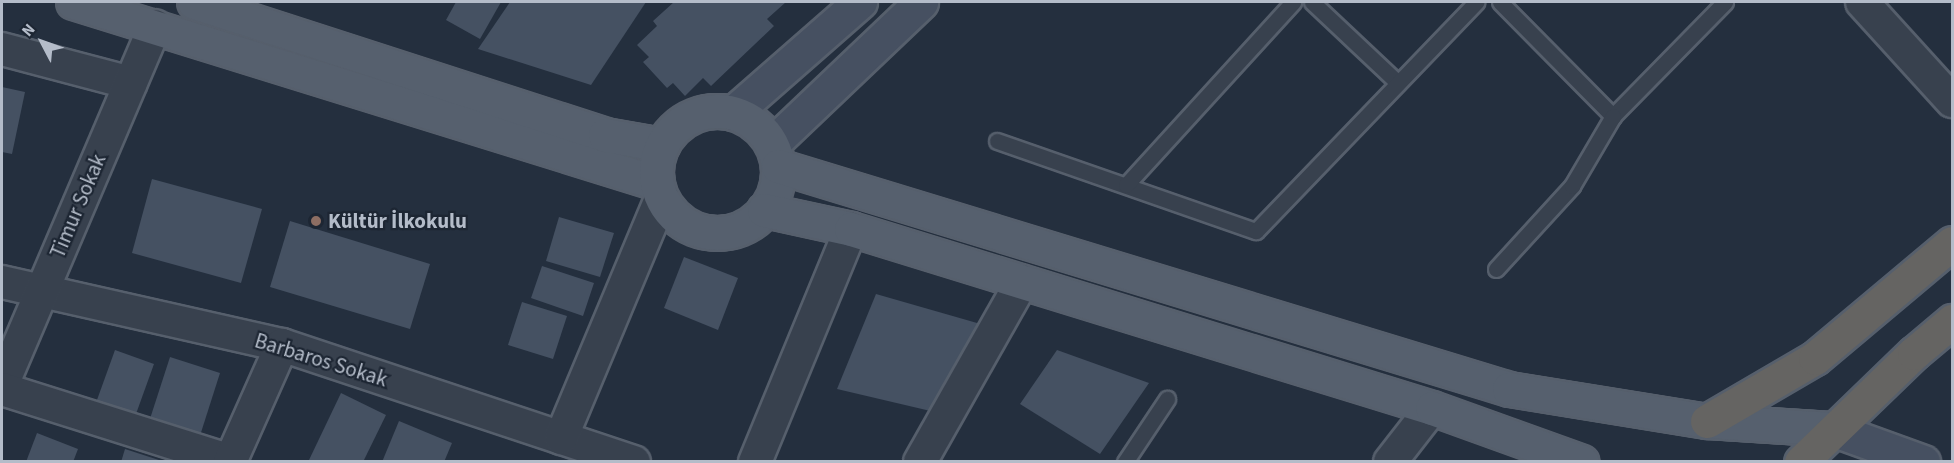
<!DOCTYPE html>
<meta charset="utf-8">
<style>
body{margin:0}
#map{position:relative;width:1954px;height:463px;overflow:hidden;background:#242f3e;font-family:"Source Sans 3",sans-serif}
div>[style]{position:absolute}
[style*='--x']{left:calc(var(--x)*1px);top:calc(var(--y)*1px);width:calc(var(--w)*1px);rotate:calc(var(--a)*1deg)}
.building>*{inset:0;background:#455162}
.roads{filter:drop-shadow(2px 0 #565f6c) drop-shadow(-2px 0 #565f6c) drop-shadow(0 2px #565f6c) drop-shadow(0 -2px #565f6c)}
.service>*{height:15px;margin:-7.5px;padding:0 7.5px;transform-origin:7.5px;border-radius:7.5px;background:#38414e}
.minor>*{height:32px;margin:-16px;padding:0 16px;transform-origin:16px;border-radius:16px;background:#38414e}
.secondary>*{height:33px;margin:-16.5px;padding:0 16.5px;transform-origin:16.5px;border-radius:16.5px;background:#465061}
.primary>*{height:33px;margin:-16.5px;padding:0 16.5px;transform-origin:16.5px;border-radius:16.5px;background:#56606e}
.primary>.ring{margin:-16.5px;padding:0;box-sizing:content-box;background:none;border:33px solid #56606e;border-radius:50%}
.trunk>*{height:33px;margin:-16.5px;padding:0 16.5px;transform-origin:16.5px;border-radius:16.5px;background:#656462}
.dots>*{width:16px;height:16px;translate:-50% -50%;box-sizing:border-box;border:3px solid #1d2633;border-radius:50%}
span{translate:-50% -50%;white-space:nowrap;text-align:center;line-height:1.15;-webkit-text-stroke:4.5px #1d2633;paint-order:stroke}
.street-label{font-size:21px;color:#b4bcc9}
.poi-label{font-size:21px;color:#b4bcc9;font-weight:700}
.left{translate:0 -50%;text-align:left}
.frame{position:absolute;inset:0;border:3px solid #b4bcc9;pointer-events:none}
.north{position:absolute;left:12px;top:12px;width:60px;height:60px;-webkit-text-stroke:4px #1d2633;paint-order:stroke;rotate:311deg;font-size:16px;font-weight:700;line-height:24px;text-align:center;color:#b4bcc9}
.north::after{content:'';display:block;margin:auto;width:21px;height:27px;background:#b4bcc9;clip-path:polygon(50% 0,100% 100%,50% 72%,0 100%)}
</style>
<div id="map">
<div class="building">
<div style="clip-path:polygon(456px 2px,501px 2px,480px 39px,446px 20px)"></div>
<div style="clip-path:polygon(510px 2px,646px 2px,591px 85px,478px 49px)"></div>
<div style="clip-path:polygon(674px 2px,786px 2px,767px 19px,774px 26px,711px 86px,703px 78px,685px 96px,673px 83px,667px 88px,643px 62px,649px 57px,637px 45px,657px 26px,653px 21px)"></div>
<div style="clip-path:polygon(2px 87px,25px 92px,12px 154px,2px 152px)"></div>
<div style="clip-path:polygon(152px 179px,262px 209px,241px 283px,132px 253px)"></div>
<div style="clip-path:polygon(559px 217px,614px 233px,600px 277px,546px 261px)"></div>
<div style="clip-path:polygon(290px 221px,430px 264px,410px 329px,270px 287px)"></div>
<div style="clip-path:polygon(684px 257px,738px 278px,718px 330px,664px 308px)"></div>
<div style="clip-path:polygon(542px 266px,594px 283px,583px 316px,531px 298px)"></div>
<div style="clip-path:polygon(876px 294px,991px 327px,939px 413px,837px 389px)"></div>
<div style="clip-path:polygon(522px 302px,567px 316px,553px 359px,508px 345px)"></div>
<div style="clip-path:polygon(115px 350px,154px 364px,132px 425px,93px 411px)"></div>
<div style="clip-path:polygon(1057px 350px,1149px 383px,1100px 454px,1020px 404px)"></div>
<div style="clip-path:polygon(170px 357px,220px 373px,197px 445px,147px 428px)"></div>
<div style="clip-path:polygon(341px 393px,386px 415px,363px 462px,313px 462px,309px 460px)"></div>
<div style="clip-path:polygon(399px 421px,452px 443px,444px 462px,382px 462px)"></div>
<div style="clip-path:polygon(37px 433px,78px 449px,73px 462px,26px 462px)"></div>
<div style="clip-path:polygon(125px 449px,162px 461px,162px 462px,121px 462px)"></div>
</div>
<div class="roads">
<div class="service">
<div style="--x:1312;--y:2;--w:118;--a:43.3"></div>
<div style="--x:1500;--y:2;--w:161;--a:45.3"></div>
<div style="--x:1613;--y:116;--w:160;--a:-45.5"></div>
<div style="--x:997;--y:141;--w:274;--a:19.2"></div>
<div style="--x:1256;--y:231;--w:318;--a:-46.1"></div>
<div style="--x:1126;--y:185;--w:248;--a:-47.6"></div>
<div style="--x:1496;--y:269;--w:113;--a:-47.5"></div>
<div style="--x:1572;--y:186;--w:81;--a:-59.6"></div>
<div style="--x:1125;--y:462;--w:76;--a:-56.3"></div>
</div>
<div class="minor">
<div style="--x:1862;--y:2;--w:134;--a:47.7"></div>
<div style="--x:2;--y:49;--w:133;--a:14.8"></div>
<div style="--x:2;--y:282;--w:287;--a:12.7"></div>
<div style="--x:282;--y:345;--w:371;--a:18.4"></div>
<div style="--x:2;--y:385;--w:390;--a:-66.9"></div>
<div style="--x:2;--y:389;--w:239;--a:17.5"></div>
<div style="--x:561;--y:438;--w:261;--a:-67.3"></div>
<div style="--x:230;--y:462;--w:128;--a:-66"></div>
<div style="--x:755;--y:462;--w:252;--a:-67.6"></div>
<div style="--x:920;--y:462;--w:207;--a:-60.5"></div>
<div style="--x:1390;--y:462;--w:68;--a:-52.1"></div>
</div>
<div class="secondary">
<div style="--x:733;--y:113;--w:169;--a:-41.2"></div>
<div style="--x:772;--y:144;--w:206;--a:-43.6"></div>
<div style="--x:1832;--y:429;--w:97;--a:19.9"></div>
</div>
<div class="primary">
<div style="--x:73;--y:2;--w:611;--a:17.22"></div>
<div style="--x:194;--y:2;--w:432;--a:17.9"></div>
<div style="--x:605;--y:135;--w:58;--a:10"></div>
<div class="ring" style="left:656px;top:111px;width:89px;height:89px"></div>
<div style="--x:778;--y:166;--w:764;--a:16.96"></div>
<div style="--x:1509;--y:389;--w:201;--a:9.2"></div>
<div style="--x:1707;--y:421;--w:125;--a:3.7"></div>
<div style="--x:764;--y:210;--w:89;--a:12.3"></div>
<div style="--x:851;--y:229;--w:608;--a:17.12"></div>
<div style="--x:1432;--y:408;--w:159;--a:19.8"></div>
</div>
<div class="trunk">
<div style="--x:1707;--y:421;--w:125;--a:-30.3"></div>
<div style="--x:1815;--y:358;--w:179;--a:-40"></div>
<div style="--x:1801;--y:462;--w:157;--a:-44"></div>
<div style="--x:1914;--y:353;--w:50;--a:-40.1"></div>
</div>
</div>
<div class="dots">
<div style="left:316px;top:221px;background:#8d6e63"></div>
</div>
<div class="street-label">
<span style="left:78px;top:206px;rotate:-67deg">Timur Sokak</span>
<span style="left:321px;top:360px;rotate:17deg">Barbaros Sokak</span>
</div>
<div class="poi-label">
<span class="left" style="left:328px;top:221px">Kültür İlkokulu</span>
</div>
<div class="frame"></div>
<div class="north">N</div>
</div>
